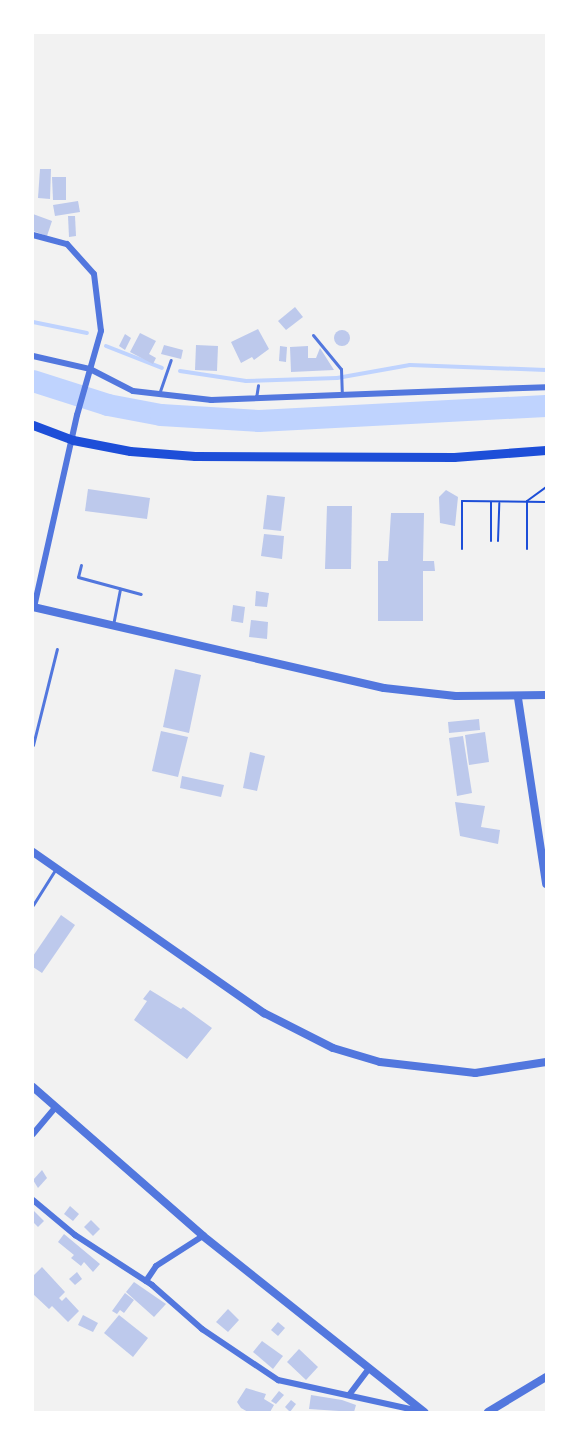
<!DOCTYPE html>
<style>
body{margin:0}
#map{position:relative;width:579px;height:1445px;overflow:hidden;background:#f2f2f2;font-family:Roboto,sans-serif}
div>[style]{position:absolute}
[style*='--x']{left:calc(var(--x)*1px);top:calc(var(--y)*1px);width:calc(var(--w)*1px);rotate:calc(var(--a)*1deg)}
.stream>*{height:4px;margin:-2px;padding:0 2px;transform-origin:2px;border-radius:2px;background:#bfd3fe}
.river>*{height:22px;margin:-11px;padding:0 11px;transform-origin:11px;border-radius:11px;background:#bfd3fe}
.building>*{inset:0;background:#bdc9ec}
.round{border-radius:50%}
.path>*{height:2px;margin:-1px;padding:0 1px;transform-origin:1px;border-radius:1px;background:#1d4ed8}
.service>*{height:3px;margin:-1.5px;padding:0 1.5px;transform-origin:1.5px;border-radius:1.5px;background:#5277de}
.minor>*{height:6px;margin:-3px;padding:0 3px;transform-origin:3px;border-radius:3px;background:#5277de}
.tertiary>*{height:8px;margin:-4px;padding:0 4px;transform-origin:4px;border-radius:4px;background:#5277de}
.primary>*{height:9px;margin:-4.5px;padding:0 4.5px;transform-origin:4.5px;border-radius:4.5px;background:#1d4ed8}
span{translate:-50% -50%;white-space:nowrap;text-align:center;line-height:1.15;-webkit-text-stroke:4.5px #fff;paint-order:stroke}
.frame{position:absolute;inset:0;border:34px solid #fff;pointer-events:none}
</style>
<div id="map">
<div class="stream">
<div style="--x:33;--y:322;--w:55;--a:11.5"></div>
<div style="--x:106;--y:346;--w:60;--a:21.4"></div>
<div style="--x:180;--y:371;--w:67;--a:8.6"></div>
<div style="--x:246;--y:381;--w:91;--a:-1.9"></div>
<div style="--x:337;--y:378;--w:74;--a:-10.1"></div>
<div style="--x:410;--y:365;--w:136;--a:2.1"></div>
</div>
<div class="river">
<div style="--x:33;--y:381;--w:79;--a:17.7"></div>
<div style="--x:108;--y:405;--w:54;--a:10.7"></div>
<div style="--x:161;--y:415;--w:98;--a:3.5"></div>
<div style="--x:259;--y:421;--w:287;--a:-3"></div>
</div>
<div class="building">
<div style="clip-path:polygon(40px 169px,51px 169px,50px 199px,38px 198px)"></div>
<div style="clip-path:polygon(52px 177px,66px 177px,66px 200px,53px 200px)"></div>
<div style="clip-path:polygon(78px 201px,80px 212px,55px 216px,53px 205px)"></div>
<div style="clip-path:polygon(33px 214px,52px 221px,47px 236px,33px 231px)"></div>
<div style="clip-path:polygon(68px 216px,75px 216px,76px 236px,69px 237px)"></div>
<div style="clip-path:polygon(295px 307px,303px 317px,286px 330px,278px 321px)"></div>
<div style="clip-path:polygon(258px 329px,269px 349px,254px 360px,252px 357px,241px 363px,231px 342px)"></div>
<div class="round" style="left:334px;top:330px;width:16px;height:16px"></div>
<div style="clip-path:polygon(140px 333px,156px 341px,149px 354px,156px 358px,153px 364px,130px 352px)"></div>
<div style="clip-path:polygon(125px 334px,131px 338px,125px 350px,119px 346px)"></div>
<div style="clip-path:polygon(164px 345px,183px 350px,181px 359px,161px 354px)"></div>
<div style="clip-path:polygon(196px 345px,218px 346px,217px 371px,195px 370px)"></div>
<div style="clip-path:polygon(280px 346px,287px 347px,286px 362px,279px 361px)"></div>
<div style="clip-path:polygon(308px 346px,308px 358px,316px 358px,320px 348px,334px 370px,291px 372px,290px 347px)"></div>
<div style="clip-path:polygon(88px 489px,150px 498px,147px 519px,85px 511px)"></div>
<div style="clip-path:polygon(446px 490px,458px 497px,455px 526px,440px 523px,439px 497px)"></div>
<div style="clip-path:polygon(267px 495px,285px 497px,281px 531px,263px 529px)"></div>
<div style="clip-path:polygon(327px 506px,352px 506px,351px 569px,325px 569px)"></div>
<div style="clip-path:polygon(391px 513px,424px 513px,423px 561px,434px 561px,435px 571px,423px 571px,423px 621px,378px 621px,378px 561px,388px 561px)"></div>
<div style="clip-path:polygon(264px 534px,284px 536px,282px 559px,261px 556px)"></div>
<div style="clip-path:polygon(256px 591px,269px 593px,267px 607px,255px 606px)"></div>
<div style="clip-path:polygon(233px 605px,245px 607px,243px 623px,231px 621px)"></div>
<div style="clip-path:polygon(251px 620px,268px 622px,267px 639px,249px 637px)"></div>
<div style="clip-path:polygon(175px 669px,201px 675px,189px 733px,163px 727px)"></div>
<div style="clip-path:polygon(479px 719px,480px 730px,449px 733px,448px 722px)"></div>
<div style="clip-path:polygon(161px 731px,188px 737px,178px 777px,152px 771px)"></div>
<div style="clip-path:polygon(485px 732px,489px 762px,469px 765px,465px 735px)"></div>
<div style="clip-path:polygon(463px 736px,472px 793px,457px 796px,449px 738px)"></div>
<div style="clip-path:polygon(250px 752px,265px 756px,257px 791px,243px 788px)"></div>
<div style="clip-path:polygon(182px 776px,224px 785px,221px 797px,180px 788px)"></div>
<div style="clip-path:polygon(455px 802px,485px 806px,481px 827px,500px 830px,498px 844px,460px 836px)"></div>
<div style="clip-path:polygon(61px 915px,75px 925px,42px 973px,33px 967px,33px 956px)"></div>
<div style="clip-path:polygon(150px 990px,181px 1009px,183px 1007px,212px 1028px,187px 1059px,134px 1020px,147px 1001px,143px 999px)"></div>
<div style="clip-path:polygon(42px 1170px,47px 1178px,38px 1188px,33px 1180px)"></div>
<div style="clip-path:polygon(70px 1206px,79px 1214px,73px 1221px,64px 1214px)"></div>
<div style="clip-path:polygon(33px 1210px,44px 1221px,38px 1227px,33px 1222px)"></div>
<div style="clip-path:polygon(91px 1220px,100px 1229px,93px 1236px,84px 1227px)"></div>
<div style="clip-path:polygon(64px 1234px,100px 1264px,93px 1272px,84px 1262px,81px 1266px,71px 1258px,74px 1255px,58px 1242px)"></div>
<div style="clip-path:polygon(42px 1267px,65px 1292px,59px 1298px,62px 1301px,66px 1297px,79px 1311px,68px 1322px,52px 1306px,49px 1309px,33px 1294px,33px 1276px)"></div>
<div style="clip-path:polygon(77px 1272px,82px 1279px,75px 1285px,69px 1279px)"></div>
<div style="clip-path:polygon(134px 1282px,166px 1304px,154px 1317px,126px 1292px)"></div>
<div style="clip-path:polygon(125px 1293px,134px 1300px,124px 1313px,120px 1310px,117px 1314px,112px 1311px)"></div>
<div style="clip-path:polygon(228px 1309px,239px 1320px,228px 1332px,216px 1322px)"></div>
<div style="clip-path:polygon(83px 1315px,98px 1323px,93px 1332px,78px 1325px)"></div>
<div style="clip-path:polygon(119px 1315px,148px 1338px,133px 1357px,104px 1333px)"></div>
<div style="clip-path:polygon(278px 1322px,285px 1328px,278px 1336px,271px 1330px)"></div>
<div style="clip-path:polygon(262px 1341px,283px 1356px,273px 1369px,253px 1352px)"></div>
<div style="clip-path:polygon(299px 1349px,318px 1367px,306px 1380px,287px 1362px)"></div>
<div style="clip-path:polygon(246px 1388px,266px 1394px,264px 1399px,274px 1405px,270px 1412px,248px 1412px,241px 1408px,237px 1402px)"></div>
<div style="clip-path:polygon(279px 1391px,284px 1395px,276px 1404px,271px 1401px)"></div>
<div style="clip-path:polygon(311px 1395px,342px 1400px,356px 1405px,354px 1412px,309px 1409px)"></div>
<div style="clip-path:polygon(291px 1400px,296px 1404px,290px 1412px,285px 1407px)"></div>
</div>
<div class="path">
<div style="--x:491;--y:541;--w:39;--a:-90"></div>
<div style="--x:498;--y:541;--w:38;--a:-88"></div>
<div style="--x:462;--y:549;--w:48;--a:-90"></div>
<div style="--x:462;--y:501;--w:84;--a:0.7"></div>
<div style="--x:527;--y:549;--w:48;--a:-90"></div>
<div style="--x:527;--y:501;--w:24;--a:-36"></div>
</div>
<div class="service">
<div style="--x:313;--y:335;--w:44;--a:50.5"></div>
<div style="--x:341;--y:369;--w:26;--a:88"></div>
<div style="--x:159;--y:394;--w:36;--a:-71"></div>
<div style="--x:256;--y:398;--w:13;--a:-81"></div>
<div style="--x:81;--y:565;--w:12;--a:104"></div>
<div style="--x:78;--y:577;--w:65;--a:15.1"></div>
<div style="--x:113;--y:625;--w:37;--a:-79"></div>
<div style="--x:33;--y:745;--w:99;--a:-76"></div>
<div style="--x:33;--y:905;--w:41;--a:-57.8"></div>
</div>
<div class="minor">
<div style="--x:33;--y:235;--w:35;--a:15"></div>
<div style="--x:67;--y:244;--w:40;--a:48"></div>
<div style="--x:94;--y:274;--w:57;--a:83"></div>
<div style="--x:101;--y:331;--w:87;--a:105.9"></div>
<div style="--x:77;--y:415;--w:197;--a:102.6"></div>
<div style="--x:33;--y:356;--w:58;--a:12.8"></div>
<div style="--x:90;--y:369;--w:48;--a:27.1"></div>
<div style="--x:133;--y:391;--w:79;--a:6.6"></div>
<div style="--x:211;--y:400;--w:335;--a:-2.2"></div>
<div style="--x:33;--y:1134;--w:34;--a:-50"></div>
<div style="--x:33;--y:1200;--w:55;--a:39.8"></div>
<div style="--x:75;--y:1235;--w:92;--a:33"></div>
<div style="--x:152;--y:1285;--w:67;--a:41.3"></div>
<div style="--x:202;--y:1329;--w:92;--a:33.9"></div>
<div style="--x:278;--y:1380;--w:148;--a:12.4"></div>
<div style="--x:146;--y:1281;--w:18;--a:-56"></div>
<div style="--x:156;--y:1266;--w:56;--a:-32.6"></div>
<div style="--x:349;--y:1395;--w:34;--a:-53"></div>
</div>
<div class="tertiary">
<div style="--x:33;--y:607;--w:360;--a:13"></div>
<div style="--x:384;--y:688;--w:72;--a:6.3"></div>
<div style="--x:456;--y:696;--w:90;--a:-0.6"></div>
<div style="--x:518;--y:698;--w:188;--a:81.4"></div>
<div style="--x:33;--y:852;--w:282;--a:34.9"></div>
<div style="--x:264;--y:1013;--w:77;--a:26.9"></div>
<div style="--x:333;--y:1048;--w:49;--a:16.6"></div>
<div style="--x:380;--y:1062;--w:96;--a:6.6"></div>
<div style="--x:475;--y:1073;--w:72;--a:-8.8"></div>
<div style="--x:33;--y:1087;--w:226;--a:41.2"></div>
<div style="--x:203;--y:1236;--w:283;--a:38.5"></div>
<div style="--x:488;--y:1412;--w:68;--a:-31.1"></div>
</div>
<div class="primary">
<div style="--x:33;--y:425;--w:43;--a:20.6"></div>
<div style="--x:73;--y:440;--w:58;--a:10.9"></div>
<div style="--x:130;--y:451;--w:65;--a:4.4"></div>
<div style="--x:195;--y:456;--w:259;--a:0.2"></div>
<div style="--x:454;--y:457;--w:92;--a:-4.4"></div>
</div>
<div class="frame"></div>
</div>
